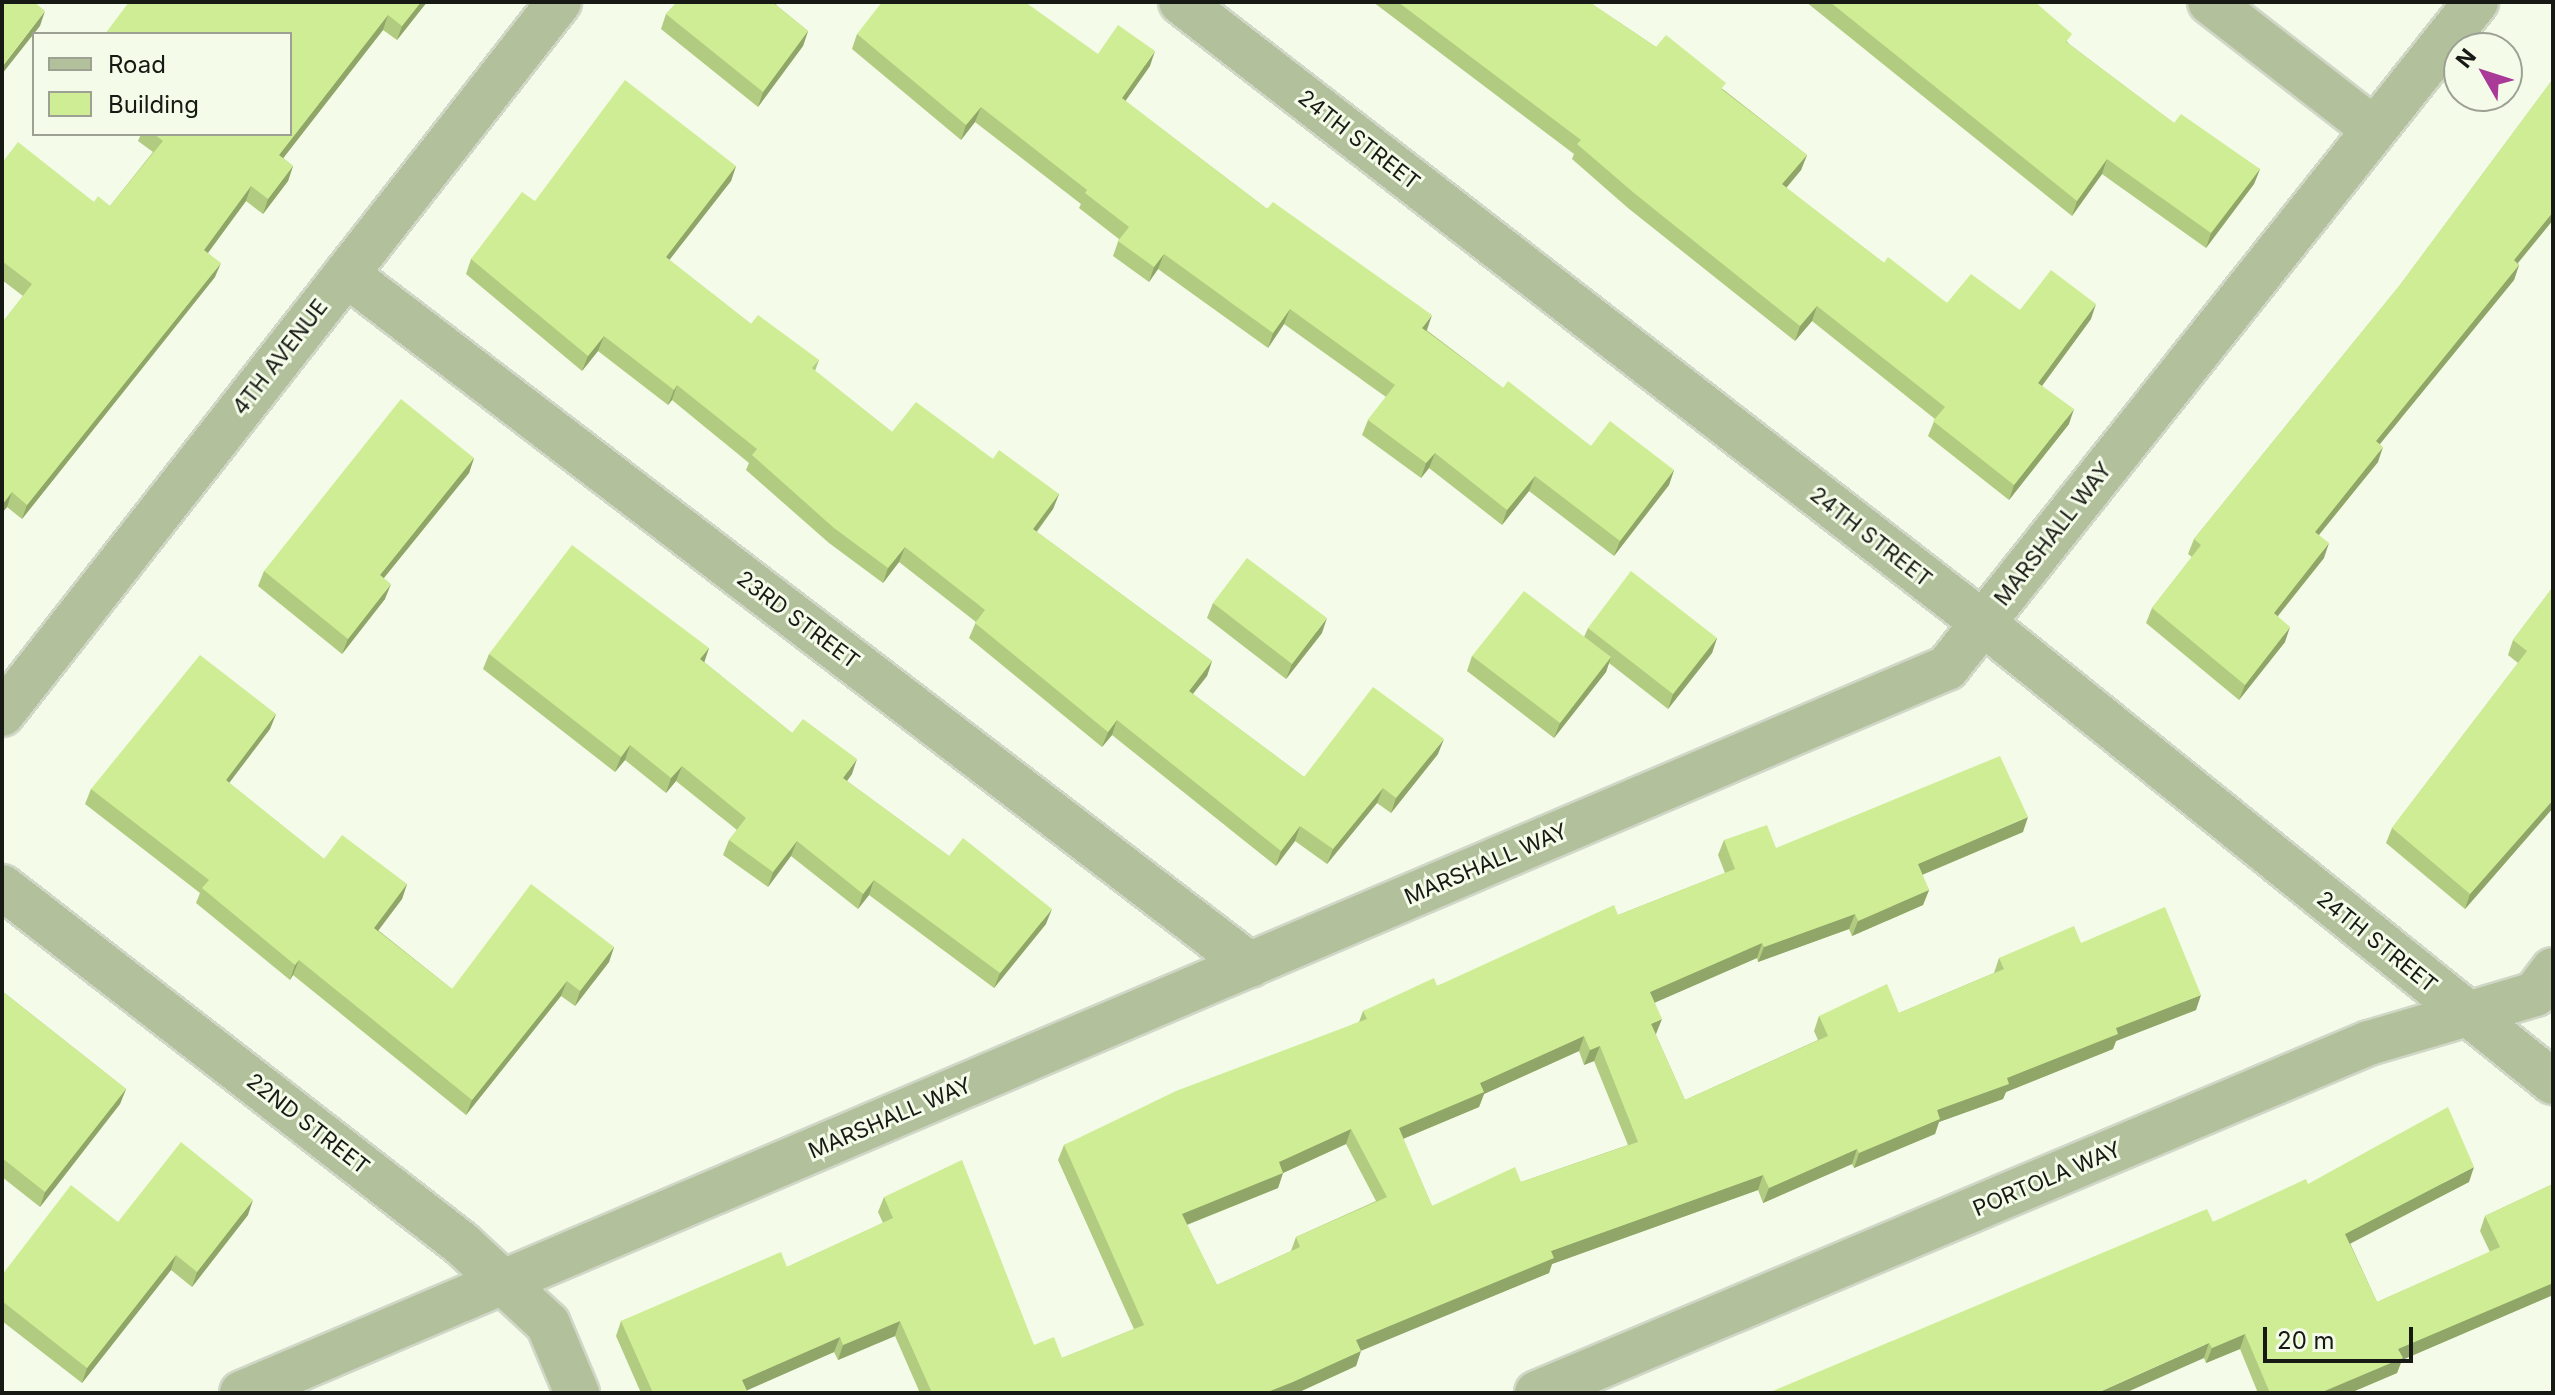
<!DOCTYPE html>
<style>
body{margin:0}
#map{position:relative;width:2555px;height:1395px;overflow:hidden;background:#f4fbe9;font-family:Inter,sans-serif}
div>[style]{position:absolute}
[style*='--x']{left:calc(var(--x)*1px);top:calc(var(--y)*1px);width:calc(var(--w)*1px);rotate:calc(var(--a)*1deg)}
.roads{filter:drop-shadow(2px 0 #d1d7c7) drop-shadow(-2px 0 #d1d7c7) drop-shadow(0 2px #d1d7c7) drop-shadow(0 -2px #d1d7c7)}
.minor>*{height:44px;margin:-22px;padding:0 22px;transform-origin:22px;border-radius:22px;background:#b2c19c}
.wall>*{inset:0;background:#b1cc80}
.shaded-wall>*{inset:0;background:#90a668}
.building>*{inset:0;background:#ceed95}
span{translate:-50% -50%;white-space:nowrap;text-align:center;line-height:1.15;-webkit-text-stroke:6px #f4fbe9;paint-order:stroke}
.street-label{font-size:22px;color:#171a14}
.frame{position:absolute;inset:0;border:4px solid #171a14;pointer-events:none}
.legend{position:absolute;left:32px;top:32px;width:260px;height:104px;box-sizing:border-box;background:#f4fbe9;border:2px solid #9ca194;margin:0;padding:10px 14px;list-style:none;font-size:24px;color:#171a14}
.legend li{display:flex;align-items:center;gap:16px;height:40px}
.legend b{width:40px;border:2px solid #9ca194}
.north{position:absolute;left:2443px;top:32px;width:80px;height:80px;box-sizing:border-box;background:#f4fbe9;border:2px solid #9ca194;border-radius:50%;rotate:309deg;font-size:22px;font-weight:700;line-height:32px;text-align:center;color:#171a14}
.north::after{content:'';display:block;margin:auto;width:28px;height:36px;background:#aa3a97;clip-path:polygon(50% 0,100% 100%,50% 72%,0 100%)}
.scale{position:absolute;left:2263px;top:1327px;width:150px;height:36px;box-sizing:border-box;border:4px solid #171a14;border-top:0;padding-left:10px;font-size:24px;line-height:28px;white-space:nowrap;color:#171a14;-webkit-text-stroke:6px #f4fbe9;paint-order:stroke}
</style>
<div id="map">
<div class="roads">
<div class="minor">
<div style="--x:1181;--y:2;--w:1014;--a:37.75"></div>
<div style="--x:1983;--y:623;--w:732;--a:38.84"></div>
<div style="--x:2210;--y:2;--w:207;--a:37.8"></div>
<div style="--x:346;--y:274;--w:1138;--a:37.39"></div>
<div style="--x:2;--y:714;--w:904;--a:-51.96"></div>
<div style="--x:2;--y:887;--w:582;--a:37.81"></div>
<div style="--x:462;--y:1244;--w:117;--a:42.9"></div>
<div style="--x:548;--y:1324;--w:75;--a:67.2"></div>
<div style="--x:242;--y:1393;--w:1853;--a:-23.04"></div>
<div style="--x:1947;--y:668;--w:851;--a:-51.54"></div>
<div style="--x:1537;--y:1393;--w:903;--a:-22.82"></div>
<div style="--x:2369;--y:1043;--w:173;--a:-16.4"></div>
<div style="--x:2535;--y:994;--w:30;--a:-53"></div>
</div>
</div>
<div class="wall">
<div style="clip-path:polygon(129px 2px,427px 2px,397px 40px,383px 30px,283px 158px,293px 166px,288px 181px,263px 214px,246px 201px,208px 253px,215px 277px,22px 519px,7px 507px,2px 513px,2px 323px,23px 296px,2px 280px,2px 163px,94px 202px,110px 206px,153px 152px,138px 141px,141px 134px,290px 134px)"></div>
<div style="clip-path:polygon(677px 2px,778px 2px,776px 5px,808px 31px,803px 46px,758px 107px,661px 29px,666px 14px)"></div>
<div style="clip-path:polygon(1373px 2px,1589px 2px,1656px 47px,1724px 90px,1807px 155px,1801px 170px,1786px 188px,1884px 263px,1947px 303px,2091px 319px,2042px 386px,2069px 424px,2009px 500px,1928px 436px,1935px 419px,1812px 321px,1795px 341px,1628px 208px,1572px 159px,1574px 154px)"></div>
<div style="clip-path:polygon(1806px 2px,2035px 2px,2069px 44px,2174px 123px,2260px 169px,2254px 184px,2206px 248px,2102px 174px,2072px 216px)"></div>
<div style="clip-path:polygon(857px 34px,1098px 54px,1150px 66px,1125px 101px,1503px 388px,1591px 446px,1674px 470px,1669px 485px,1614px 556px,1529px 491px,1502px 525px,1429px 468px,1421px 478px,1362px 435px,1368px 420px,1386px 397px,1284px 324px,1268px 348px,1158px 269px,1149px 282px,1113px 256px,1119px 239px,1079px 208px,1081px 204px,975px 122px,961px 140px,852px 49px)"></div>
<div style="clip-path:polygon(2553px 79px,2553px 220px,2518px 263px,2519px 265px,2514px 280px,2380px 444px,2378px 462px,2319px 535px,2324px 558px,2278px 616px,2285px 642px,2239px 700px,2146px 623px,2152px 608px,2192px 557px,2188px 554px,2194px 539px,2400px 285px)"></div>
<div style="clip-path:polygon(736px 166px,731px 181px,669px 260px,751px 324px,819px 360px,815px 371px,892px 432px,993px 459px,1059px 494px,1053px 509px,1037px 532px,1212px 661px,1207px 676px,1193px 694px,1304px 777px,1438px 754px,1391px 813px,1377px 803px,1327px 864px,1295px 841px,1276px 866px,1112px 735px,1102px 747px,969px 638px,976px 622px,899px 562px,883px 583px,829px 543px,746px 470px,749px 463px,672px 400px,668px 405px,598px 351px,582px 371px,466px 274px,471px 259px,535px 201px)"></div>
<div style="clip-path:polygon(474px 458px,469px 473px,384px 578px,385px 599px,342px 654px,258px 586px,264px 571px)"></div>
<div style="clip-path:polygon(2553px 587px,2553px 808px,2465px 909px,2386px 843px,2392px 828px,2518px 663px,2508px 655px,2513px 640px)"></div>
<div style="clip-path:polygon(1213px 603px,1322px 633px,1286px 679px,1207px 618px)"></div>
<div style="clip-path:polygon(1588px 628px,1717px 638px,1712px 653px,1668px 709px,1609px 663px,1606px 672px,1554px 738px,1467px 671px,1472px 656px,1584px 637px)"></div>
<div style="clip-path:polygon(709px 648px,704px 662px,792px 733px,852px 774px,847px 781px,949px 856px,1046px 924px,994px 988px,869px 895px,858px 909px,791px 856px,768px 887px,723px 855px,729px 840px,737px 830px,676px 781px,666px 793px,625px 760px,615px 772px,483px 669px,489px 654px)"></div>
<div style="clip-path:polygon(276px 714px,270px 729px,229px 783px,324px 859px,407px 884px,402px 899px,378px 930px,452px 989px,614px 947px,609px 962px,575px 1006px,561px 996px,466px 1115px,293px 975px,290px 980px,196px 903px,200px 893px,85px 804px,91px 789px)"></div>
<div style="clip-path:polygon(evenodd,2023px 832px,1922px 875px,1929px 890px,1923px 905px,1852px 936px,1849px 929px,1758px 962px,1757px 958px,1655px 1002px,1656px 1035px,1685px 1100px,1818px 1040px,1814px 1031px,1819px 1016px,1899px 1013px,1994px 973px,1999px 958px,2081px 943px,2196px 1010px,2116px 1041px,2113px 1049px,2006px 1092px,2003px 1099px,1939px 1122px,1935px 1134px,1854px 1168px,1852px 1164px,1763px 1203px,1758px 1190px,1552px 1264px,1549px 1273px,1361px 1350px,1356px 1366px,1297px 1393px,920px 1393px,895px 1336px,838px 1360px,834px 1352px,747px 1390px,748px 1393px,641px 1393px,616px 1336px,621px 1321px,787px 1267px,883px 1223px,878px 1212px,884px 1197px,1034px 1345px,1062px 1358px,1134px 1329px,1058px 1160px,1064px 1145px,1359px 1022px,1363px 1011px,1437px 986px,1725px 873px,1718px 855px,1724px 840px,1776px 848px,2023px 832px,1579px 1051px,1584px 1065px,1594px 1061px,1628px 1145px,1521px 1182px,1432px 1206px,1403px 1139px,1479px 1107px,1484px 1094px,1579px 1051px,2023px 832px,1346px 1144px,1376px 1201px,1296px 1237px,1291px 1251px,1217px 1285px,1187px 1225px,1278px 1188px,1283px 1173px,1346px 1144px)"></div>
<div style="clip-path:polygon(2px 991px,126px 1089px,120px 1104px,40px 1207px,2px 1177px)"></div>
<div style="clip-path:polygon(2469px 1182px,2350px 1243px,2377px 1302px,2490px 1252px,2480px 1231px,2485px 1216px,2553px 1184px,2553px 1295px,2402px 1360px,2397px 1373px,2350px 1393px,2258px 1393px,2240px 1349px,2206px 1363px,2204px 1358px,2213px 1222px,2308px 1184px)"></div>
<div style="clip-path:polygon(248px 1215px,192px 1287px,171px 1270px,82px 1383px,2px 1321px,2px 1275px,118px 1222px)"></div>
</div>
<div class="shaded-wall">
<div style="clip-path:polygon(421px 2px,427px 2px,397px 40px,402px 26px)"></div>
<div style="clip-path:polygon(45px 11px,40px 26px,2px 74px,2px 67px)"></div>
<div style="clip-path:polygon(388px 15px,383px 30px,274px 170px,279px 155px)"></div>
<div style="clip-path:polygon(808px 31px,803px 46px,758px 107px,763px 92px)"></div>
<div style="clip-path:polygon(1155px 51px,1150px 66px,1117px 113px,1122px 98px)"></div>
<div style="clip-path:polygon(981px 107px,975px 122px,961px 140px,966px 125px)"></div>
<div style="clip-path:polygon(1807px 155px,1801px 170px,1777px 199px,1782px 184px)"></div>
<div style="clip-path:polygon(2107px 159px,2102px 174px,2072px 216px,2077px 201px)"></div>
<div style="clip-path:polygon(293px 166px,288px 181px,263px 214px,268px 199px)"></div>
<div style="clip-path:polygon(736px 166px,731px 181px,660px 272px,666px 257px)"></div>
<div style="clip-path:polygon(2260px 169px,2254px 184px,2206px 248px,2211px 233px)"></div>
<div style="clip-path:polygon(251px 186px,246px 201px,199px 265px,204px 250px)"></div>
<div style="clip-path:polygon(2553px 212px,2553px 220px,2508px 275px,2514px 260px)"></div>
<div style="clip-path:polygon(1164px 254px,1158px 269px,1149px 282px,1154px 267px)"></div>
<div style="clip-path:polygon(221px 263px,215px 277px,22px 519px,27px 505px)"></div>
<div style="clip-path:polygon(2519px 265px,2514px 280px,2370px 456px,2376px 441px)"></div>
<div style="clip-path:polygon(2096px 304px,2091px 319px,2033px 398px,2038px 383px)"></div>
<div style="clip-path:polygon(1817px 306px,1812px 321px,1795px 341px,1800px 326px)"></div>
<div style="clip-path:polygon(1290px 309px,1284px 324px,1268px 348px,1273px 333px)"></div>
<div style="clip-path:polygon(1432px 315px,1427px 330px,1417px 343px,1422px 328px)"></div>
<div style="clip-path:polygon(604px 336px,598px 351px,582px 371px,588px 356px)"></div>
<div style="clip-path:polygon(677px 385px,672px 400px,668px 405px,674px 390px)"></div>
<div style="clip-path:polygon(2074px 409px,2069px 424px,2009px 500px,2014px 485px)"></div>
<div style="clip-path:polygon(2383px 447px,2378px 462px,2309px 547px,2315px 532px)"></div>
<div style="clip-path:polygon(1435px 453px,1429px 468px,1421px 478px,1426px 463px)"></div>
<div style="clip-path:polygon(474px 458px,469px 473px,374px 590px,380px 575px)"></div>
<div style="clip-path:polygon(1674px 470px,1669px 485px,1614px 556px,1620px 541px)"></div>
<div style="clip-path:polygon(1535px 476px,1529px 491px,1502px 525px,1507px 510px)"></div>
<div style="clip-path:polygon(12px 492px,7px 507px,2px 513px,2px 505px)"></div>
<div style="clip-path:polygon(1059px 494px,1053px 509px,1027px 544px,1033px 529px)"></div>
<div style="clip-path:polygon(2329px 543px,2324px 558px,2268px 628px,2274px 613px)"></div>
<div style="clip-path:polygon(905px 547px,899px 562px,883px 583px,888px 568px)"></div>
<div style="clip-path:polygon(391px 584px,385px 599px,342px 654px,348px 639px)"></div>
<div style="clip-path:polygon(1327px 618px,1322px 633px,1286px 679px,1292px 664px)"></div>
<div style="clip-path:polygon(2290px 627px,2285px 642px,2239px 700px,2245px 685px)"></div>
<div style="clip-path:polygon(1717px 638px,1712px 653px,1668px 709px,1673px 694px)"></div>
<div style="clip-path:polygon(709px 648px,704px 663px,700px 659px)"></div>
<div style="clip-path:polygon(1611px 657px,1606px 672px,1554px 738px,1560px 723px)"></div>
<div style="clip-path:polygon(1212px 661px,1207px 676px,1183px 706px,1189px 691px)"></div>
<div style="clip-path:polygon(276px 714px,270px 729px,220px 795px,226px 780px)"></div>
<div style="clip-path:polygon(1117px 720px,1112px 735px,1102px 747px,1108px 732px)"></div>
<div style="clip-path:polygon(1444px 739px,1438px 754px,1391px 813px,1396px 798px)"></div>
<div style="clip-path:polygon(630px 745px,625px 760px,615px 772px,621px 757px)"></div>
<div style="clip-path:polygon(857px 759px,852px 774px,838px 793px,843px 778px)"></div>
<div style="clip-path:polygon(682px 766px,676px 781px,666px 793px,671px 778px)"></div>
<div style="clip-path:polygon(1383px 788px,1377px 803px,1327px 864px,1333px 849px)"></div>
<div style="clip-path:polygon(2553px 800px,2553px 808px,2465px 909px,2470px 894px)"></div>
<div style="clip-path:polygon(2028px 817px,2023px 832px,1912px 879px,1918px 864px)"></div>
<div style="clip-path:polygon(1300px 826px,1295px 841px,1276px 866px,1281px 851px)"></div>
<div style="clip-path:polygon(797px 841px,791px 856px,768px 887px,773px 872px)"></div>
<div style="clip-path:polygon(874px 880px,869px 895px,858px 909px,863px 894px)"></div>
<div style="clip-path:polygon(407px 884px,402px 899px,369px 943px,374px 928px)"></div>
<div style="clip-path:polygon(1929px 890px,1923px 905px,1852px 936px,1858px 921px)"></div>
<div style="clip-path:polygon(1052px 909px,1046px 924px,994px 988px,1000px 973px)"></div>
<div style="clip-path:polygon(1855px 914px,1849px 929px,1758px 962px,1764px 947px)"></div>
<div style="clip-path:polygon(1762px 943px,1757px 958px,1645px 1007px,1650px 992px)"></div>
<div style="clip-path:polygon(614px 947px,609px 962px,575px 1006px,580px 991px)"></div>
<div style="clip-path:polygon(299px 960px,293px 975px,290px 980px,295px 965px)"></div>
<div style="clip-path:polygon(567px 981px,561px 996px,466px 1115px,472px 1100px)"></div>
<div style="clip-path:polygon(2201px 995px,2196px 1010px,2116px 1041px,2113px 1049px,2006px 1092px,2003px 1099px,1939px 1122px,1935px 1134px,1854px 1168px,1859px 1153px,1937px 1110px,2116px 1028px)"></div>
<div style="clip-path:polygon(1662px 1019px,1656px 1034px,1651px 1024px)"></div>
<div style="clip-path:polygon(1584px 1036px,1579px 1051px,1484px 1094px,1479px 1107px,1393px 1143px,1399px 1128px,1480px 1083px)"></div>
<div style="clip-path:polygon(1600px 1046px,1594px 1061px,1584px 1065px,1590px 1050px)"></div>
<div style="clip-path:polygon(126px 1089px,120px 1104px,40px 1207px,45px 1192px)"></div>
<div style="clip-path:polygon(1351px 1129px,1346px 1144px,1283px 1173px,1278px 1188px,1176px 1229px,1182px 1214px,1279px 1162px)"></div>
<div style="clip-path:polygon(1857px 1149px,1852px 1164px,1763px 1203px,1769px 1188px)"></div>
<div style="clip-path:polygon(2474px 1167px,2469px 1182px,2340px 1249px,2345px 1234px)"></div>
<div style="clip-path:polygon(1763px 1175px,1758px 1190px,1552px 1264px,1549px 1273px,1351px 1355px,1356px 1340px,1551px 1251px)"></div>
<div style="clip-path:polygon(253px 1200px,248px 1215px,192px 1287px,197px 1272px)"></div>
<div style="clip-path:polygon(176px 1255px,171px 1270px,82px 1383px,87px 1368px)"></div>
<div style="clip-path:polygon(2553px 1283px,2553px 1295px,2402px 1360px,2397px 1373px,2350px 1393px,2320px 1393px,2398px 1349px)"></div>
<div style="clip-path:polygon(900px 1321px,895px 1336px,838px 1360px,843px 1345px)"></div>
<div style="clip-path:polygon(2245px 1334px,2240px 1349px,2206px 1363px,2212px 1348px)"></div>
<div style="clip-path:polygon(840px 1337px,834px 1352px,741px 1393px,742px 1380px)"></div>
<div style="clip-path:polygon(2209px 1343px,2204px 1358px,2125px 1393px,2097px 1393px)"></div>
<div style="clip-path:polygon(1361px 1351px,1356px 1366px,1297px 1393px,1265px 1393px)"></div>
</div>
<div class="building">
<div style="clip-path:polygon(2px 2px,34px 2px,45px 11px,2px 67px)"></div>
<div style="clip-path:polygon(129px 2px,421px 2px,402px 26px,388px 15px,279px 155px,293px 166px,268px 199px,251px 186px,204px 250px,221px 263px,27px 505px,12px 492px,2px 505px,2px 323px,32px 284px,2px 261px,2px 163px,18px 142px,94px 202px,98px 196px,110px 206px,163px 141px,154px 134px,290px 134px,290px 34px,105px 34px)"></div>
<div style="clip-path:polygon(677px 2px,772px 2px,808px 31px,763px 92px,666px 14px)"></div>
<div style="clip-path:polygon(882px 2px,1025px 2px,1098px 54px,1118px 25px,1155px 51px,1122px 98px,1267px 209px,1273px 202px,1432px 315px,1422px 328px,1503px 388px,1508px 381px,1591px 446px,1610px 421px,1674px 470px,1620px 541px,1535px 476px,1507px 510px,1435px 453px,1426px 463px,1368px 420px,1395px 385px,1290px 309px,1273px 333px,1164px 254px,1154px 267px,1118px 241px,1129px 227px,1085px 193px,1087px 190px,981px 107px,966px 125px,857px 34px)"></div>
<div style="clip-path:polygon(1398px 2px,1589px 2px,1656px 47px,1666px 35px,1726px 83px,1721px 89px,1807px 155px,1782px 184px,1884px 263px,1888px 257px,1947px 303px,1971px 274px,2020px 310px,2051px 270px,2096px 304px,2038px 383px,2074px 409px,2014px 485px,1933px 421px,1945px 407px,1817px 306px,1800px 326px,1634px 193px,1577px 144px,1581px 140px)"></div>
<div style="clip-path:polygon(1830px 2px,2035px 2px,2072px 34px,2066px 42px,2174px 123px,2181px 114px,2260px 169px,2211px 233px,2107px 159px,2077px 201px)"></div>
<div style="clip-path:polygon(2553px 79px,2553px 212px,2514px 260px,2519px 265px,2376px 441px,2383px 447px,2315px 532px,2329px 543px,2274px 613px,2290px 627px,2245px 685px,2152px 608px,2201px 545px,2194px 539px,2400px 285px)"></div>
<div style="clip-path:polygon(625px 80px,736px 166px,666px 257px,751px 324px,758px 315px,819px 360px,812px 368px,892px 432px,916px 402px,993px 459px,999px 450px,1059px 494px,1033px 529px,1212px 661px,1189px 691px,1304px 777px,1373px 687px,1444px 739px,1396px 798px,1383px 788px,1333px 849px,1300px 826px,1281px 851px,1117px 720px,1108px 732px,975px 623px,985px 610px,905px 547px,888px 568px,834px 528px,752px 455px,757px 449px,677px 385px,674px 390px,604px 336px,588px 356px,471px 259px,522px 192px,535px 201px)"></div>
<div style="clip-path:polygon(401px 399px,474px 458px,380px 575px,391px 584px,348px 639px,264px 571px)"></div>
<div style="clip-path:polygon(572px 545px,709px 648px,700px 659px,792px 733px,803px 719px,857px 759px,843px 778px,949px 856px,963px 838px,1052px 909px,1000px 973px,874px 880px,863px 894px,797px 841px,773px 872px,729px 840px,746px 818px,682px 766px,671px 778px,630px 745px,621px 757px,489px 654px)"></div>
<div style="clip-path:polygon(1247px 558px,1327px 618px,1292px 664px,1213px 603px)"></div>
<div style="clip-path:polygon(1631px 571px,1717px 638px,1673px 694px,1588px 628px)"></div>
<div style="clip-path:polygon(2553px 587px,2553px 800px,2470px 894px,2392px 828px,2527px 651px,2513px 640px)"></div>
<div style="clip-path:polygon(1524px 591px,1611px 657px,1560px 723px,1472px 656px)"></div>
<div style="clip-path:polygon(200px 655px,276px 714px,226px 780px,324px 859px,342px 835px,407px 884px,374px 928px,452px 989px,531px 884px,614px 947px,580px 991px,567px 981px,472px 1100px,299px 960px,295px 965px,202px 888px,209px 880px,91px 789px)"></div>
<div style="clip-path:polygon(evenodd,2000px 756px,2028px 817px,1918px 864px,1929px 890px,1858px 921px,1855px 914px,1764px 947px,1762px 943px,1650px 992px,1662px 1019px,1651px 1024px,1685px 1100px,1828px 1036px,1819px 1016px,1887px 984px,1899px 1013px,2004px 969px,1999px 958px,2074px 926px,2081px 943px,2165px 907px,2201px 995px,2116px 1028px,2118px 1034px,2007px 1078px,2009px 1084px,1937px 1110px,1940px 1119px,1859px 1153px,1857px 1149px,1769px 1188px,1763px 1175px,1551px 1251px,1554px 1258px,1356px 1340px,1361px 1351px,1293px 1382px,1265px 1393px,932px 1393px,900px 1321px,843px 1345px,840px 1337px,742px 1380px,748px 1393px,653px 1393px,621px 1321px,781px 1252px,787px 1267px,893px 1218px,884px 1197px,962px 1160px,1034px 1345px,1054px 1337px,1062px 1358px,1144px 1325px,1064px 1145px,1176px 1091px,1367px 1019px,1363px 1011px,1434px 978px,1437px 986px,1614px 905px,1618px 915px,1735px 869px,1724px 840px,1767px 825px,1776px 848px,2000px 756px,1584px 1036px,1590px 1050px,1600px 1046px,1638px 1142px,1521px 1182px,1515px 1167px,1432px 1206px,1399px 1128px,1484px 1092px,1480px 1083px,1584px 1036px,2000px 756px,1351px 1129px,1387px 1197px,1296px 1237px,1300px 1247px,1217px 1285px,1182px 1214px,1283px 1173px,1279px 1162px,1351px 1129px)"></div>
<div style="clip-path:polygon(2px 991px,126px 1089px,45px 1192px,2px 1158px)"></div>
<div style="clip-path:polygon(2448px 1107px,2474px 1167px,2345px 1234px,2377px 1302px,2500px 1247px,2485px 1216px,2553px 1184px,2553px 1283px,2398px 1349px,2403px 1358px,2320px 1393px,2270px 1393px,2245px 1334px,2212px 1348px,2209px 1343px,2097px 1393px,1768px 1393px,2207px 1209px,2213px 1222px,2306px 1179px,2308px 1184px)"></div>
<div style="clip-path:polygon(181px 1142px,253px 1200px,197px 1272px,176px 1255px,87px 1368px,2px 1301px,2px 1275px,71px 1185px,118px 1222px)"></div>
</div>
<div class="street-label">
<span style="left:1359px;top:140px;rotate:38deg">24TH STREET</span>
<span style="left:280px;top:357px;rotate:-52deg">4TH AVENUE</span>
<span style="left:2053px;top:534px;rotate:-52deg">MARSHALL WAY</span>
<span style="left:1871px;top:537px;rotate:38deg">24TH STREET</span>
<span style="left:798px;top:620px;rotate:37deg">23RD STREET</span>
<span style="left:1486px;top:864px;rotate:-23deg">MARSHALL WAY</span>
<span style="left:2377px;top:942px;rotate:39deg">24TH STREET</span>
<span style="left:890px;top:1118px;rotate:-23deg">MARSHALL WAY</span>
<span style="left:308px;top:1124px;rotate:38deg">22ND STREET</span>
<span style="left:2047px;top:1179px;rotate:-23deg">PORTOLA WAY</span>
</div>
<div class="frame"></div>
<ul class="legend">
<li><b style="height:10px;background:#b2c19c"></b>Road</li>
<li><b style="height:22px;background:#ceed95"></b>Building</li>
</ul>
<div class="north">N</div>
<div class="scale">20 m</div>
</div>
